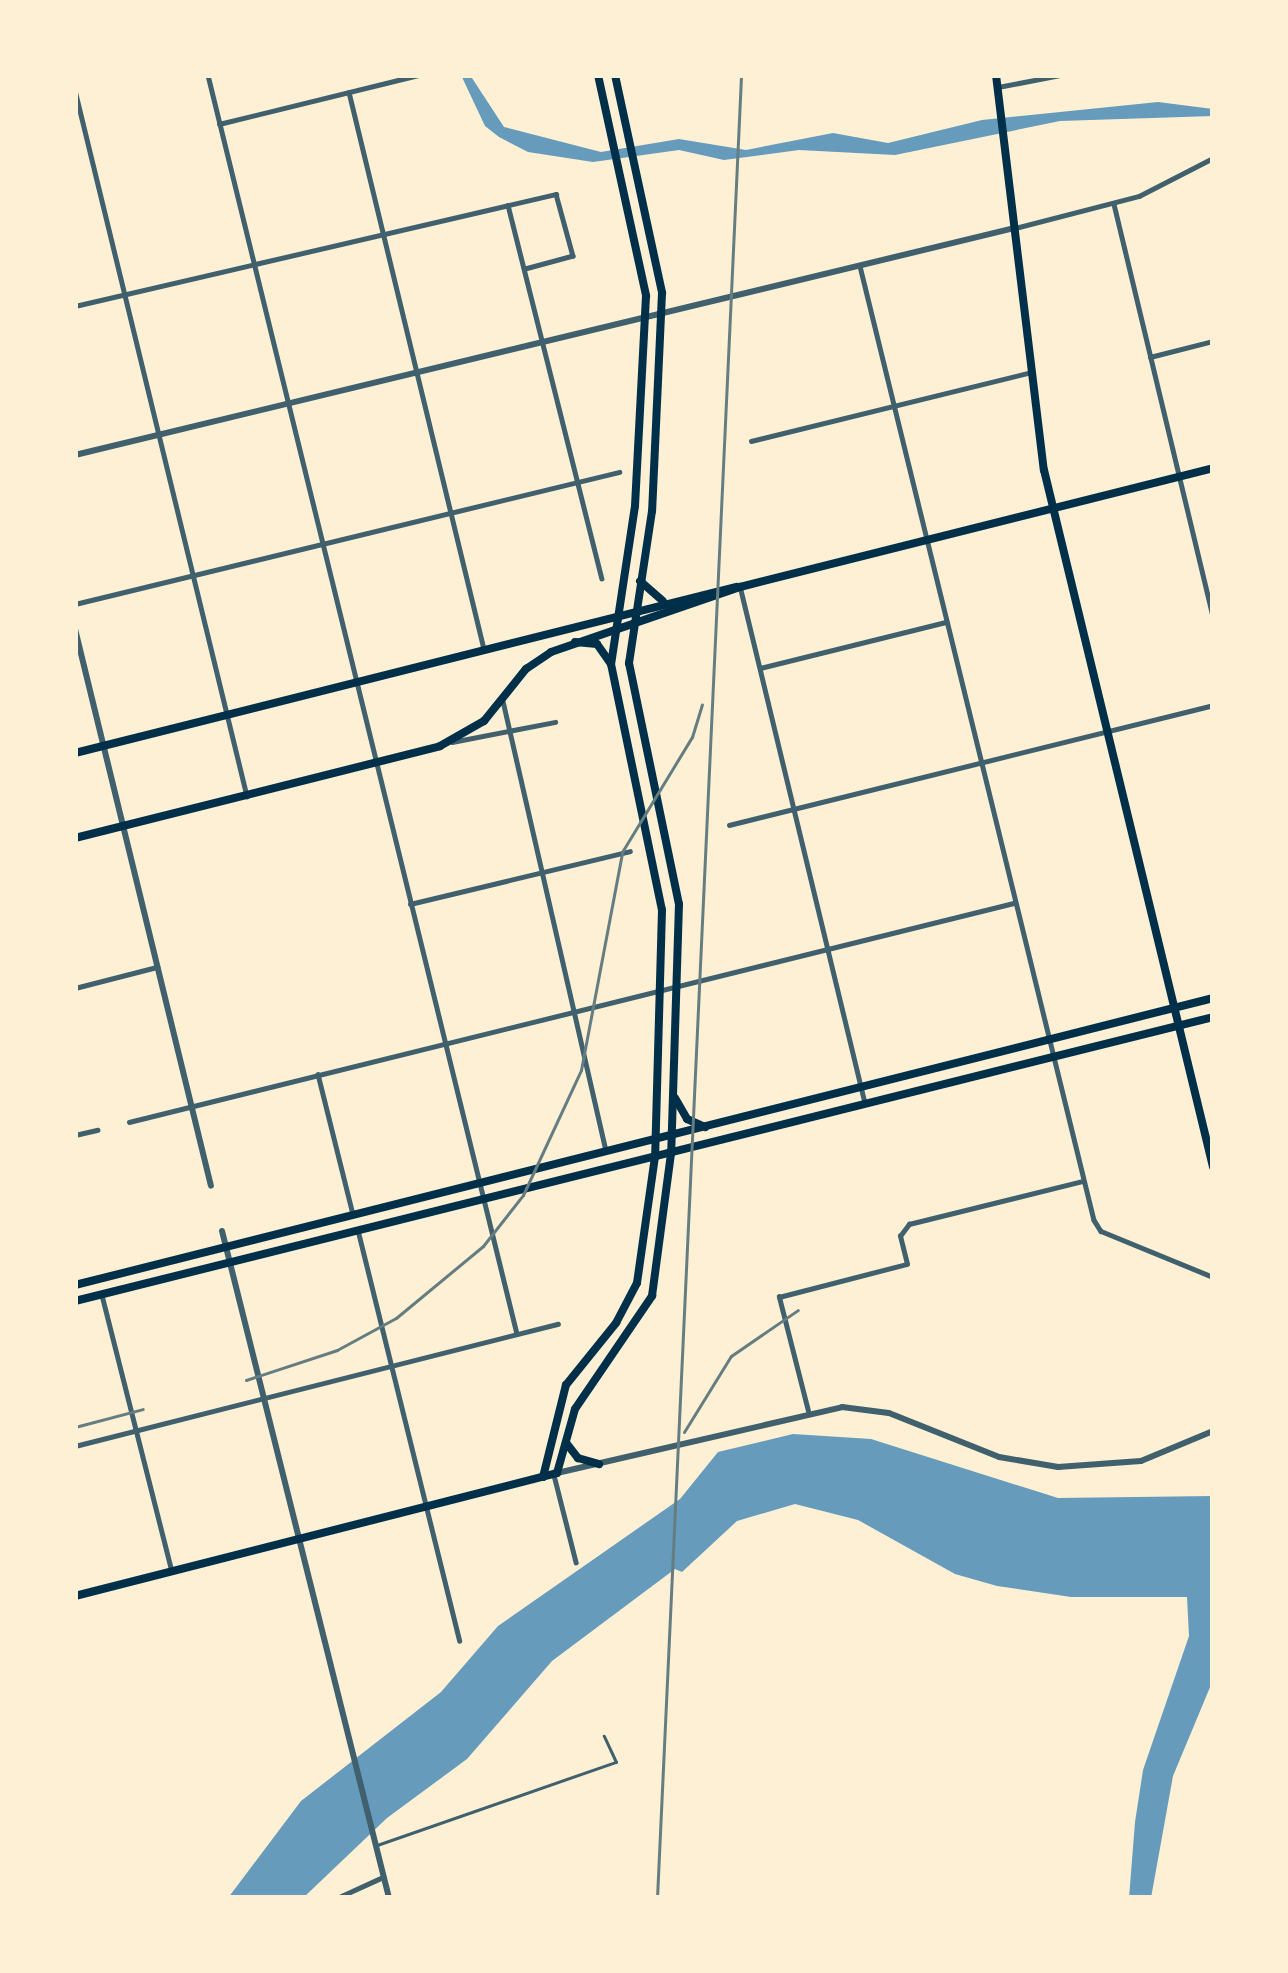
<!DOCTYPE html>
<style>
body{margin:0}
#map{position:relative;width:1288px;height:1973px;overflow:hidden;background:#fdf0d5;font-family:"DM Sans",sans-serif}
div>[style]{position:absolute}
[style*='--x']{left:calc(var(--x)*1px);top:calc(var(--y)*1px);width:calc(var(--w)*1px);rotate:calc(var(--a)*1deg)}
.water>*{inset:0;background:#669bbc}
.service>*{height:3px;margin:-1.5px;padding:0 1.5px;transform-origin:1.5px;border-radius:1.5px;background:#3f606c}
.minor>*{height:4.5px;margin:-2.25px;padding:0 2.25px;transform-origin:2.25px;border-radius:2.25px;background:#3f606c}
.tertiary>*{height:6px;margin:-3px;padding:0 3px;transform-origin:3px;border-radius:3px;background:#3f606c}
.secondary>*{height:8px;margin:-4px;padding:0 4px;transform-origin:4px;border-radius:4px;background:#003049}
.primary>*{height:8px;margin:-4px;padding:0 4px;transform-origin:4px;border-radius:4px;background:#003049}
.rail>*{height:3px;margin:-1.5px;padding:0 1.5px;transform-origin:1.5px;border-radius:1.5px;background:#657d81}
span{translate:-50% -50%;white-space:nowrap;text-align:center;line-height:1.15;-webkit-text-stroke:12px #fdf0d5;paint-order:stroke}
.frame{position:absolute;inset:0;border:78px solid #fdf0d5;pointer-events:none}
</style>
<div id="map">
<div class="water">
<div style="clip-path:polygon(461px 75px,470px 75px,504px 127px,601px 152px,679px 139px,746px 150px,833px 133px,888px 143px,982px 120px,1158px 102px,1213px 109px,1213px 116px,1060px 121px,895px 155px,799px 150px,724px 160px,679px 150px,593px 162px,528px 152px,499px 137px,485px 126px)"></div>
<div style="clip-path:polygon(793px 1434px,871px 1439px,1058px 1498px,1213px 1496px,1213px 1680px,1173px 1776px,1151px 1898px,1129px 1898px,1135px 1822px,1143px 1770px,1189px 1636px,1187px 1597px,1071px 1597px,997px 1586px,955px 1574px,858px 1520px,795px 1504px,737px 1521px,682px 1572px,675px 1569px,552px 1661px,467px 1759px,387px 1818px,303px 1898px,228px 1898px,301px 1801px,441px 1692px,498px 1626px,680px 1499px,718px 1452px)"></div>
</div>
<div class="service">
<div style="--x:377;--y:1845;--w:253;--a:-19.2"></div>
<div style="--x:616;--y:1762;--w:29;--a:-115"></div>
</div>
<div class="minor">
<div style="--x:208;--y:75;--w:1296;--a:76.21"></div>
<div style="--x:998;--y:87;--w:64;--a:-10.8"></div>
<div style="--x:75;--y:90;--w:727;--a:76.31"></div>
<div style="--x:349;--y:92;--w:573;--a:76.38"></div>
<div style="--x:219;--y:124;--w:206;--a:-13.8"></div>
<div style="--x:1114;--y:204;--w:424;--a:76.5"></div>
<div style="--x:508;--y:205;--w:385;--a:75.9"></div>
<div style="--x:1015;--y:228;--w:128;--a:-14.5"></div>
<div style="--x:1139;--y:196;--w:81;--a:-27.2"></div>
<div style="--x:860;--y:266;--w:982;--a:76.22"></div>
<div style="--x:1094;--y:1220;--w:13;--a:58"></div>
<div style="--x:1101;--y:1231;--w:121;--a:22.3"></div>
<div style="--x:75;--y:306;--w:494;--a:-13.1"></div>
<div style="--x:556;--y:194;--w:64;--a:74.7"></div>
<div style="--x:573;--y:256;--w:50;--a:164.8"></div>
<div style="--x:1150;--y:357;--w:65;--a:-14.3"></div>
<div style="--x:751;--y:441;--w:288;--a:-13.8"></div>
<div style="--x:741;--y:590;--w:528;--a:76.41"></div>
<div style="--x:75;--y:604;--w:560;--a:-13.64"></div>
<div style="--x:760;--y:668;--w:192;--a:-13.9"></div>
<div style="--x:503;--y:701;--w:462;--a:77.1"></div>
<div style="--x:452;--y:742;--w:105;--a:-11"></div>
<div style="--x:729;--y:825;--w:499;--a:-13.9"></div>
<div style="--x:410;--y:904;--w:226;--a:-13.5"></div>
<div style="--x:75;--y:988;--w:85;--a:-14.4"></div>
<div style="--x:318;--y:1074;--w:144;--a:76"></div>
<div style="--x:129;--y:1122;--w:912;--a:-13.9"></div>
<div style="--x:75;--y:1135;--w:23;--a:-13"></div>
<div style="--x:358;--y:1230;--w:423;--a:76.1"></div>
<div style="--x:102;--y:1295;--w:282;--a:75.8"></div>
<div style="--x:808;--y:1411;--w:118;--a:-104.3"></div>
<div style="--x:779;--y:1297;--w:132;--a:-14.5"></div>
<div style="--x:907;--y:1264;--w:29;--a:-104"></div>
<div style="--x:900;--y:1236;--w:15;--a:-53"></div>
<div style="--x:909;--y:1224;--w:179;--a:-13.9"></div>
<div style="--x:75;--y:1446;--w:498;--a:-14.2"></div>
<div style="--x:554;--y:1475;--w:90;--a:75.8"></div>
<div style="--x:337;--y:1898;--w:51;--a:-24.5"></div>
</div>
<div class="tertiary">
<div style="--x:75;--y:455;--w:967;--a:-13.58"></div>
<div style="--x:75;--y:629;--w:573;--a:76.28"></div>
<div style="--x:222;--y:1231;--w:688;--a:75.94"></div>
<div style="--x:557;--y:1473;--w:293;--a:-13"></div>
<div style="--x:842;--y:1407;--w:47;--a:7.3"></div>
<div style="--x:889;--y:1413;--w:118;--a:21.8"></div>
<div style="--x:999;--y:1457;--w:60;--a:9.6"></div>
<div style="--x:1058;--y:1467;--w:83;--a:-4.1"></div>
<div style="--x:1141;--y:1461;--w:78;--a:-22.6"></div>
</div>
<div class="secondary">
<div style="--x:996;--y:75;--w:398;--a:83.1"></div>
<div style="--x:1044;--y:470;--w:717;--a:76.37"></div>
<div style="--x:640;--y:581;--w:30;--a:41"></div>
<div style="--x:75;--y:753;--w:682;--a:-14.1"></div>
<div style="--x:75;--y:838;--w:376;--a:-14.1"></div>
<div style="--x:440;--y:746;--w:51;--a:-29.6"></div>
<div style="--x:484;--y:721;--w:67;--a:-51.1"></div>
<div style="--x:526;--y:669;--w:30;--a:-34"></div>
<div style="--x:551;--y:652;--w:200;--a:-19"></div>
<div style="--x:740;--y:587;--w:488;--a:-14.1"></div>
<div style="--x:567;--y:1444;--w:18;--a:52"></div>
<div style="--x:578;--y:1458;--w:22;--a:16"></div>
<div style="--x:543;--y:1477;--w:95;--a:-76"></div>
<div style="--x:566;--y:1385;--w:80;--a:-51.1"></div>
<div style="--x:616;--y:1323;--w:45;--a:-62.3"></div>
<div style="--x:637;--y:1283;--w:127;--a:-81.9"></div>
<div style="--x:75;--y:1596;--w:497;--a:-14.3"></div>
<div style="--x:557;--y:1473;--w:66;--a:-74.3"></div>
<div style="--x:575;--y:1409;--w:137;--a:-55.7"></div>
<div style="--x:652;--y:1296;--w:144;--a:-82.4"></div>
</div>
<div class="primary">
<div style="--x:598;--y:75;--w:226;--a:77.7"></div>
<div style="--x:646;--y:296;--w:210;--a:93"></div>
<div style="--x:635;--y:506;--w:160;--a:98.6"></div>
<div style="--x:611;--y:664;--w:251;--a:78.3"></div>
<div style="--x:662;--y:910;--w:247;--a:91.6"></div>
<div style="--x:615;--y:75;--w:223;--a:77.8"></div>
<div style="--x:662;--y:293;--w:218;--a:92.6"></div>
<div style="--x:652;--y:511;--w:154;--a:98.6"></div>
<div style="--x:629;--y:663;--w:246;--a:78.3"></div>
<div style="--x:679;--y:904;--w:249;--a:91.8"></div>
<div style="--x:575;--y:642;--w:22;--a:5"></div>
<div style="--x:597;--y:644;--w:24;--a:55"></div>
<div style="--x:675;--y:1098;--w:24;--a:60"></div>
<div style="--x:687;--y:1119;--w:20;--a:24"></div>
<div style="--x:75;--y:1285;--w:1174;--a:-14.15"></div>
<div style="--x:75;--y:1301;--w:1173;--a:-14.01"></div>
</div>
<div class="rail">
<div style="--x:246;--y:1380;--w:96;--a:-18.2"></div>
<div style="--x:337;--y:1350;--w:67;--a:-28.5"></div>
<div style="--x:396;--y:1318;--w:113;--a:-39.6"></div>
<div style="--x:483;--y:1246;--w:65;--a:-51.9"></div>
<div style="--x:523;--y:1195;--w:138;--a:-65.1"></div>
<div style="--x:581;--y:1070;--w:222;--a:-79.3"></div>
<div style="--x:622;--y:852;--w:135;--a:-58.7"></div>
<div style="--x:692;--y:737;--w:34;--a:-73"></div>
<div style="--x:75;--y:1427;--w:70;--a:-14.8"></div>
<div style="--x:684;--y:1432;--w:89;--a:-58.3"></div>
<div style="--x:731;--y:1356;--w:81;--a:-34.5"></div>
<div style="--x:657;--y:1898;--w:1825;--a:-87.36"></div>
</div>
<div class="frame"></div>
</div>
